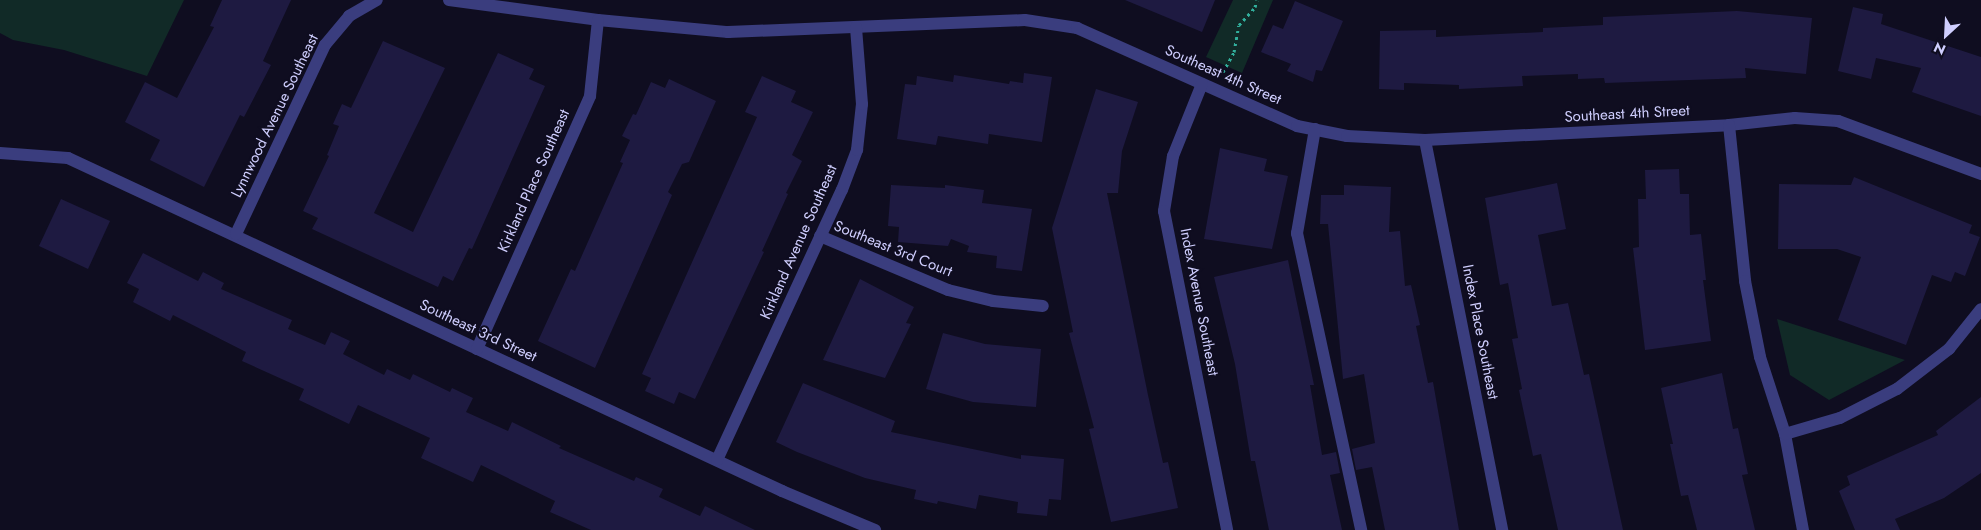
<!DOCTYPE html>
<style>
body{margin:0}
#map{position:relative;width:1981px;height:530px;overflow:hidden;background:#0f0d20;font-family:Jost,sans-serif}
div>[style]{position:absolute}
[style*='--x']{left:calc(var(--x)*1px);top:calc(var(--y)*1px);width:calc(var(--w)*1px);rotate:calc(var(--a)*1deg)}
.green>*{inset:0;background:#112a27}
.building>*{inset:0;background:#1e1a41}
.path>*{height:3px;margin-top:-1.5px;transform-origin:0;background:repeating-linear-gradient(90deg,#31af9c 0 2.5px,transparent 0 6.5px)}
.minor>*{height:12px;margin:-6px;padding:0 6px;transform-origin:6px;border-radius:6px;background:#3a3d7e}
span{translate:-50% -50%;white-space:nowrap;text-align:center;line-height:1.15;-webkit-text-stroke:4px #0f0d20;paint-order:stroke}
.street-label{font-size:15px;color:#cfcefe}
.north{position:absolute;left:1921px;top:10px;width:50px;height:50px;-webkit-text-stroke:4px #0f0d20;paint-order:stroke;rotate:205deg;font-size:14px;font-weight:700;line-height:20px;text-align:center;color:#cfcefe}
.north::after{content:'';display:block;margin:auto;width:18px;height:22px;background:#cfcefe;clip-path:polygon(50% 0,100% 100%,50% 72%,0 100%)}
</style>
<div id="map">
<div class="green">
<div style="clip-path:polygon(0 0,184px 0,147px 76px,64px 50px,13px 40px,0 33px)"></div>
<div style="clip-path:polygon(1233px 0,1273px 0,1242px 73px,1206px 57px)"></div>
<div style="clip-path:polygon(1777px 319px,1905px 360px,1829px 400px,1790px 375px)"></div>
</div>
<div class="building">
<div style="clip-path:polygon(222px 0,291px 0,263px 61px,271px 65px,244px 117px,240px 115px,204px 187px,150px 160px,160px 140px,125px 122px,145px 82px,177px 98px,214px 27px,210px 26px)"></div>
<div style="clip-path:polygon(1125px 0,1215px 0,1202px 32px)"></div>
<div style="clip-path:polygon(1295px 1px,1343px 21px,1322px 71px,1316px 70px,1313px 82px,1287px 71px,1291px 64px,1261px 52px,1273px 25px,1283px 29px)"></div>
<div style="clip-path:polygon(1853px 7px,1883px 14px,1881px 24px,1981px 57px,1981px 116px,1912px 92px,1921px 68px,1876px 58px,1871px 79px,1838px 71px)"></div>
<div style="clip-path:polygon(1737px 11px,1812px 18px,1806px 74px,1745px 68px,1746px 78px,1605px 83px,1604px 78px,1578px 79px,1578px 74px,1522px 76px,1523px 86px,1459px 89px,1459px 85px,1404px 83px,1404px 90px,1379px 89px,1380px 31px,1436px 30px,1436px 37px,1543px 32px,1543px 28px,1603px 25px,1603px 17px)"></div>
<div style="clip-path:polygon(383px 41px,445px 68px,374px 213px,413px 232px,498px 53px,534px 69px,529px 79px,545px 86px,472px 249px,469px 248px,453px 281px,443px 276px,438px 287px,312px 229px,318px 218px,303px 211px,329px 156px,327px 155px,339px 126px,333px 124px,342px 104px,351px 108px)"></div>
<div style="clip-path:polygon(1024px 73px,1052px 77px,1042px 142px,989px 134px,988px 144px,938px 136px,936px 145px,897px 139px,905px 84px,916px 85px,917px 76px,953px 82px,954px 75px,1009px 84px,1010px 81px,1023px 83px)"></div>
<div style="clip-path:polygon(762px 76px,796px 91px,791px 102px,813px 112px,792px 155px,802px 161px,786px 193px,788px 194px,762px 251px,764px 252px,695px 399px,679px 392px,674px 404px,645px 391px,651px 378px,642px 374px,757px 117px,745px 112px)"></div>
<div style="clip-path:polygon(669px 79px,716px 101px,689px 162px,682px 164px,668px 192px,672px 195px,595px 368px,538px 341px,571px 269px,575px 271px,623px 163px,620px 162px,630px 140px,622px 136px,633px 114px,636px 115px,651px 82px,665px 88px)"></div>
<div style="clip-path:polygon(1096px 89px,1138px 102px,1122px 151px,1118px 193px,1107px 193px,1148px 395px,1163px 463px,1168px 462px,1178px 508px,1111px 522px,1089px 429px,1094px 428px,1069px 333px,1073px 332px,1052px 228px)"></div>
<div style="clip-path:polygon(1220px 148px,1267px 159px,1264px 171px,1288px 176px,1272px 249px,1204px 239px)"></div>
<div style="clip-path:polygon(1679px 169px,1680px 194px,1689px 194px,1690px 235px,1701px 234px,1706px 280px,1703px 280px,1711px 341px,1645px 350px,1633px 248px,1639px 247px,1638px 199px,1646px 199px,1645px 170px)"></div>
<div style="clip-path:polygon(1854px 177px,1972px 225px,1969px 233px,1980px 237px,1965px 276px,1955px 272px,1951px 282px,1932px 275px,1906px 345px,1838px 320px,1861px 257px,1837px 249px,1778px 249px,1779px 184px,1851px 185px)"></div>
<div style="clip-path:polygon(1557px 183px,1566px 229px,1538px 235px,1552px 306px,1568px 303px,1584px 375px,1589px 374px,1623px 530px,1558px 530px,1541px 454px,1533px 456px,1519px 390px,1522px 389px,1512px 339px,1518px 338px,1508px 283px,1500px 285px,1485px 198px)"></div>
<div style="clip-path:polygon(891px 185px,945px 188px,945px 185px,984px 190px,982px 203px,1032px 209px,1022px 271px,996px 268px,997px 256px,967px 252px,969px 246px,951px 239px,948px 246px,898px 242px,899px 227px,888px 226px)"></div>
<div style="clip-path:polygon(1344px 185px,1391px 187px,1389px 232px,1400px 231px,1405px 286px,1411px 285px,1420px 325px,1416px 326px,1428px 383px,1433px 382px,1459px 530px,1385px 530px,1372px 467px,1356px 470px,1352px 449px,1375px 443px,1364px 374px,1343px 379px,1328px 224px,1320px 224px,1321px 195px,1344px 195px)"></div>
<div style="clip-path:polygon(61px 199px,110px 221px,88px 269px,39px 246px)"></div>
<div style="clip-path:polygon(143px 253px,198px 281px,203px 272px,224px 283px,221px 289px,292px 320px,288px 329px,325px 345px,331px 332px,350px 341px,343px 354px,384px 375px,387px 369px,410px 380px,413px 374px,450px 392px,452px 388px,473px 398px,466px 412px,508px 431px,512px 422px,561px 446px,559px 448px,634px 481px,636px 477px,663px 489px,659px 497px,700px 516px,705px 506px,755px 530px,591px 530px,550px 512px,555px 501px,481px 465px,473px 482px,421px 458px,430px 438px,358px 405px,349px 424px,299px 400px,304px 389px,242px 361px,246px 352px,173px 315px,170px 321px,133px 302px,139px 289px,127px 283px)"></div>
<div style="clip-path:polygon(1288px 260px,1314px 385px,1310px 385px,1322px 455px,1336px 452px,1340px 473px,1330px 475px,1342px 530px,1269px 530px,1255px 461px,1251px 461px,1235px 364px,1214px 277px)"></div>
<div style="clip-path:polygon(860px 279px,914px 307px,906px 323px,911px 324px,885px 378px,823px 360px)"></div>
<div style="clip-path:polygon(943px 333px,985px 344px,1041px 349px,1036px 407px,973px 402px,926px 389px)"></div>
<div style="clip-path:polygon(1722px 373px,1733px 429px,1738px 428px,1748px 474px,1742px 475px,1755px 530px,1697px 530px,1688px 495px,1681px 496px,1670px 444px,1673px 444px,1661px 388px)"></div>
<div style="clip-path:polygon(803px 383px,895px 421px,891px 432px,1021px 459px,1021px 455px,1064px 459px,1061px 500px,1049px 499px,1047px 516px,1017px 513px,1018px 502px,979px 495px,976px 509px,938px 501px,937px 504px,914px 499px,916px 490px,865px 478px,797px 452px,776px 442px)"></div>
<div style="clip-path:polygon(1981px 397px,1981px 473px,1944px 498px,1895px 519px,1900px 530px,1855px 530px,1839px 491px,1850px 485px,1847px 476px,1938px 435px,1936px 431px)"></div>
</div>
<div class="path">
<div style="--x:1223;--y:72;--w:23;--a:-61"></div>
<div style="--x:1234;--y:52;--w:27;--a:-80"></div>
<div style="--x:1239;--y:25;--w:24;--a:-48"></div>
<div style="--x:1255;--y:7;--w:7;--a:-74"></div>
</div>
<div class="minor">
<div style="--x:449;--y:0;--w:150;--a:7.6"></div>
<div style="--x:598;--y:20;--w:131;--a:5.3"></div>
<div style="--x:728;--y:32;--w:297;--a:-2.3"></div>
<div style="--x:1025;--y:20;--w:53;--a:8.7"></div>
<div style="--x:1077;--y:28;--w:241;--a:24"></div>
<div style="--x:1297;--y:126;--w:51;--a:11.3"></div>
<div style="--x:1347;--y:136;--w:78;--a:2.9"></div>
<div style="--x:1425;--y:140;--w:304;--a:-2.8"></div>
<div style="--x:1729;--y:125;--w:66;--a:-6.1"></div>
<div style="--x:1795;--y:118;--w:43;--a:4"></div>
<div style="--x:1838;--y:121;--w:153;--a:20.3"></div>
<div style="--x:1202;--y:84;--w:78;--a:111.9"></div>
<div style="--x:1173;--y:156;--w:56;--a:99.3"></div>
<div style="--x:1164;--y:211;--w:325;--a:78.8"></div>
<div style="--x:1729;--y:125;--w:157;--a:84.1"></div>
<div style="--x:1745;--y:281;--w:77;--a:78.8"></div>
<div style="--x:1760;--y:357;--w:81;--a:72"></div>
<div style="--x:1785;--y:434;--w:98;--a:79.4"></div>
<div style="--x:1315;--y:129;--w:106;--a:99.8"></div>
<div style="--x:1297;--y:233;--w:304;--a:77.8"></div>
<div style="--x:1425;--y:140;--w:398;--a:78.8"></div>
<div style="--x:0;--y:153;--w:68;--a:4.2"></div>
<div style="--x:68;--y:158;--w:788;--a:25"></div>
<div style="--x:782;--y:491;--w:101;--a:22.8"></div>
<div style="--x:236;--y:234;--w:209;--a:-64.8"></div>
<div style="--x:325;--y:45;--w:38;--a:-50"></div>
<div style="--x:349;--y:16;--w:32;--a:-30"></div>
<div style="--x:820;--y:236;--w:139;--a:22.9"></div>
<div style="--x:948;--y:290;--w:46;--a:13.7"></div>
<div style="--x:993;--y:301;--w:50;--a:5.7"></div>
<div style="--x:477;--y:349;--w:277;--a:-65.9"></div>
<div style="--x:590;--y:96;--w:76;--a:-84"></div>
<div style="--x:1785;--y:434;--w:57;--a:-16.2"></div>
<div style="--x:1840;--y:418;--w:64;--a:-27"></div>
<div style="--x:1897;--y:389;--w:66;--a:-37.6"></div>
<div style="--x:1949;--y:349;--w:51;--a:-51.3"></div>
<div style="--x:717;--y:460;--w:298;--a:-65.2"></div>
<div style="--x:842;--y:190;--w:43;--a:-69.4"></div>
<div style="--x:857;--y:150;--w:46;--a:-83.8"></div>
<div style="--x:862;--y:104;--w:77;--a:-94.5"></div>
</div>
<div class="street-label">
<span style="left:1223px;top:75px;rotate:24deg">Southeast 4th Street</span>
<span style="left:1627px;top:114px;rotate:-3deg">Southeast 4th Street</span>
<span style="left:275px;top:116px;rotate:-64deg">Lynnwood Avenue Southeast</span>
<span style="left:534px;top:181px;rotate:-66deg">Kirkland Place Southeast</span>
<span style="left:799px;top:242px;rotate:-66deg">Kirkland Avenue Southeast</span>
<span style="left:893px;top:249px;rotate:22deg">Southeast 3rd Court</span>
<span style="left:1199px;top:302px;rotate:79deg">Index Avenue Southeast</span>
<span style="left:478px;top:331px;rotate:25deg">Southeast 3rd Street</span>
<span style="left:1480px;top:332px;rotate:79deg">Index Place Southeast</span>
</div>
<div class="north">N</div>
</div>
